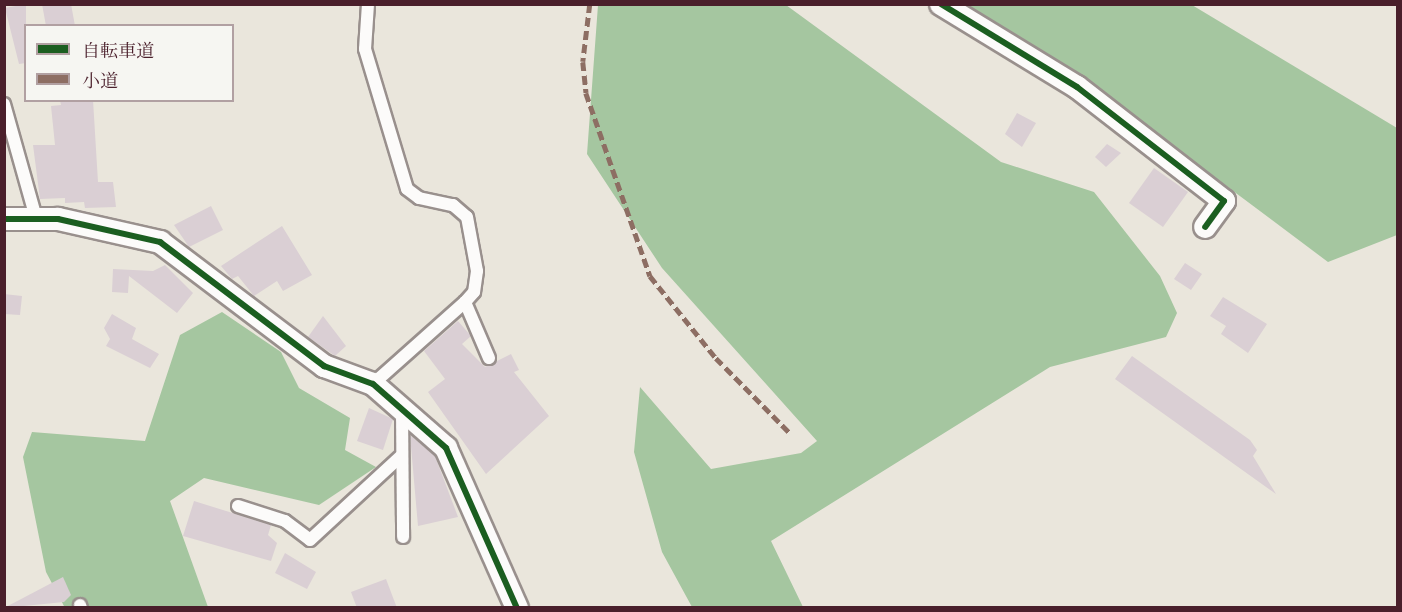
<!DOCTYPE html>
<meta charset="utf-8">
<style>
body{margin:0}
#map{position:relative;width:1402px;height:612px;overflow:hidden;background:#eae6dc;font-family:"IM FELL DW Pica","Noto Serif JP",serif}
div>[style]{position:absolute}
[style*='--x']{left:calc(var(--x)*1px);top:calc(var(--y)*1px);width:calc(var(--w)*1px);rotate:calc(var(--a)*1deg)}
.forest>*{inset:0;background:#a5c6a0}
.building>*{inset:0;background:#dacfd4}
.roads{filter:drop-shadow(2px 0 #99908d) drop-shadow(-2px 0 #99908d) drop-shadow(0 2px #99908d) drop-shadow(0 -2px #99908d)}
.lane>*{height:12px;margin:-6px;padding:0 6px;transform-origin:6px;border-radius:6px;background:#fcfbfa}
.street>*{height:22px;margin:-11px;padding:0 11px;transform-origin:11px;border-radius:11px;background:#fcfbfa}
.quiet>*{height:4.5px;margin-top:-2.25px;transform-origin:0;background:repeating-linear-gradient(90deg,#8d6e63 0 9px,transparent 0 13.5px)}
.cycleway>*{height:6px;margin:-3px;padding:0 3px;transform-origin:3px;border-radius:3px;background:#1b5e20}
span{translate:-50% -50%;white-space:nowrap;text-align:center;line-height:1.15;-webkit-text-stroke:5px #f6f6f2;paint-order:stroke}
.frame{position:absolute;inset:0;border:6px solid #4a1f2b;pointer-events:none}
.legend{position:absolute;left:24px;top:24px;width:210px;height:78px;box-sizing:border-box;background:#f6f6f2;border:2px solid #b1a0a2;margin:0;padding:8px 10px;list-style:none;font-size:18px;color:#4a1f2b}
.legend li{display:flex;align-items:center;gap:12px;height:30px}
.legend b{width:30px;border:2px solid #b1a0a2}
</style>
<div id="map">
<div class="forest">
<div style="clip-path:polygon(598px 5px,786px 5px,1001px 162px,1094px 192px,1160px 276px,1177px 313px,1166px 337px,1050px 367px,771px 541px,803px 607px,692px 607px,662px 552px,634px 452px,640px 387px,711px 469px,801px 453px,817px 441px,662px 268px,587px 154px)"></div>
<div style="clip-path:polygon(951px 5px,1192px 5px,1397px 128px,1397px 235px,1328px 262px,1189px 158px)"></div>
<div style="clip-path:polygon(222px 312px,281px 352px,299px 388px,350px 418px,345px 450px,376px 467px,319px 505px,204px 478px,170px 501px,208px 607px,65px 608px,46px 572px,23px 457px,32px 432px,145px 441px,180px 335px)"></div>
</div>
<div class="building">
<div style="clip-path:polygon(26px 4px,26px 63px,19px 64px,5px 8px)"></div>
<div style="clip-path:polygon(42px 4px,71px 4px,75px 26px,46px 26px)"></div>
<div style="clip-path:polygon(60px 100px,93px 100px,98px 182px,113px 182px,116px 207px,85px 208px,84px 202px,65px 203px,65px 198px,40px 199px,33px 145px,55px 145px,51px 106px,61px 105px)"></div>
<div style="clip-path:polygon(1017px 113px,1036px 123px,1022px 147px,1005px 134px)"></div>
<div style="clip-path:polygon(1107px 144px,1121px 153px,1106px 167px,1095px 157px)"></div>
<div style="clip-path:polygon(1154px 168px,1188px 192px,1163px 227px,1129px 203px)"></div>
<div style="clip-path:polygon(211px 206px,223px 230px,189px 247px,174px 225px)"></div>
<div style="clip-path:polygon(282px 226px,312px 275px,283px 291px,277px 281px,254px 296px,238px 276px,232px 279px,221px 266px)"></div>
<div style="clip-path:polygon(1185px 263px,1202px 274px,1191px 290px,1174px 279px)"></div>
<div style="clip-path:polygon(165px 265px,193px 293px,177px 313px,129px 276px,128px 293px,112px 292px,113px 269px,153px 271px)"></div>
<div style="clip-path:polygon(4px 294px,22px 296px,20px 315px,4px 314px)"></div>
<div style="clip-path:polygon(1223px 297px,1267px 324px,1248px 353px,1221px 334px,1226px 326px,1210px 316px)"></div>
<div style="clip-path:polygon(112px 314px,136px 328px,132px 339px,159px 354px,150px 368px,106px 346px,110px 339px,104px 328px)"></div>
<div style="clip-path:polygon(323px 316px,346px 346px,335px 356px,308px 337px)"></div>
<div style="clip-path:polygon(458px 321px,471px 336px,462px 344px,485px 367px,511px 354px,519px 370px,514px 372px,549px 416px,486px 474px,428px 392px,445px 379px,424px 351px)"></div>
<div style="clip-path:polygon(1132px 356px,1250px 440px,1257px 450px,1253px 456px,1276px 494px,1115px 379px)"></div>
<div style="clip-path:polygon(369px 408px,393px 419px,383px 450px,357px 441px)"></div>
<div style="clip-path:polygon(410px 435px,435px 456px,458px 517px,418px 526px)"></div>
<div style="clip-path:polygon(194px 501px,271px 525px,268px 535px,277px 543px,271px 561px,183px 536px)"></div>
<div style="clip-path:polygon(285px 553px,316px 572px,307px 589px,275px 573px)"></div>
<div style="clip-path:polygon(63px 577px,71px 595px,64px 602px,4px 608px)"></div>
<div style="clip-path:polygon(386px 579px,397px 608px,357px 608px,351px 592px)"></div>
</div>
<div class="roads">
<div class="lane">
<div style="--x:368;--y:4;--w:45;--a:93.8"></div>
<div style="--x:365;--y:49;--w:146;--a:73.3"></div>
<div style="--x:407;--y:189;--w:15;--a:37"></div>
<div style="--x:419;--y:198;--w:35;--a:12"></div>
<div style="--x:453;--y:205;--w:18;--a:41"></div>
<div style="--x:467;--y:217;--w:55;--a:79.5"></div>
<div style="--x:477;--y:271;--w:21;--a:98"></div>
<div style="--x:474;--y:292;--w:13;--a:132"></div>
<div style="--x:465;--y:302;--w:123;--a:138.3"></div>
<div style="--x:4;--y:104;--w:118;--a:74.3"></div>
<div style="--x:465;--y:302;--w:61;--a:66.8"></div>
<div style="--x:402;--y:410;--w:127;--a:89.5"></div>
<div style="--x:238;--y:506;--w:49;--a:17.7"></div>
<div style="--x:285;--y:521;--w:31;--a:37"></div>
<div style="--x:310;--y:540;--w:124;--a:-42.7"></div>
<div style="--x:80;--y:605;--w:3;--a:72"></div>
</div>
<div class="street">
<div style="--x:941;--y:4;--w:159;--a:31.4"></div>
<div style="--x:1077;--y:87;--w:186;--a:37.8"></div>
<div style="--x:1224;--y:201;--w:32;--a:126"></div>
<div style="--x:4;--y:219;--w:54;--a:0"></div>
<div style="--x:58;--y:219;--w:105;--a:12.7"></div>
<div style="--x:160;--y:242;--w:206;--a:37.1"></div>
<div style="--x:324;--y:366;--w:52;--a:20.2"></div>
<div style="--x:373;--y:384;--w:97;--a:41.2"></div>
<div style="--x:446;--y:448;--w:175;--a:66.1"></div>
</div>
</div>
<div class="quiet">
<div style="--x:590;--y:4;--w:58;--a:96.9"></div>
<div style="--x:583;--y:62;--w:31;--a:84"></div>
<div style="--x:586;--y:93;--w:194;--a:70.7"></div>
<div style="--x:650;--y:276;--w:105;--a:51.2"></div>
<div style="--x:716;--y:358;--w:105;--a:45.4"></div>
</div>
<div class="cycleway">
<div style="--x:941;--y:4;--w:159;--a:31.4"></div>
<div style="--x:1077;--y:87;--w:186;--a:37.8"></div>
<div style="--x:1224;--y:201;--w:32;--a:126"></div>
<div style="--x:4;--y:219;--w:54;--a:0"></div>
<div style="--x:58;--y:219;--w:105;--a:12.7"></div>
<div style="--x:160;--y:242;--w:206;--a:37.1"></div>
<div style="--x:324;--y:366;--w:52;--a:20.2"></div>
<div style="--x:373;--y:384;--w:97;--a:41.2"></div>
<div style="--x:446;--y:448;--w:175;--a:66.1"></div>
</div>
<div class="frame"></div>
<ul class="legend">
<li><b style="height:8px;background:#1b5e20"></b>自転車道</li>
<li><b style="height:8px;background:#8d6e63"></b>小道</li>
</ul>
</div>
